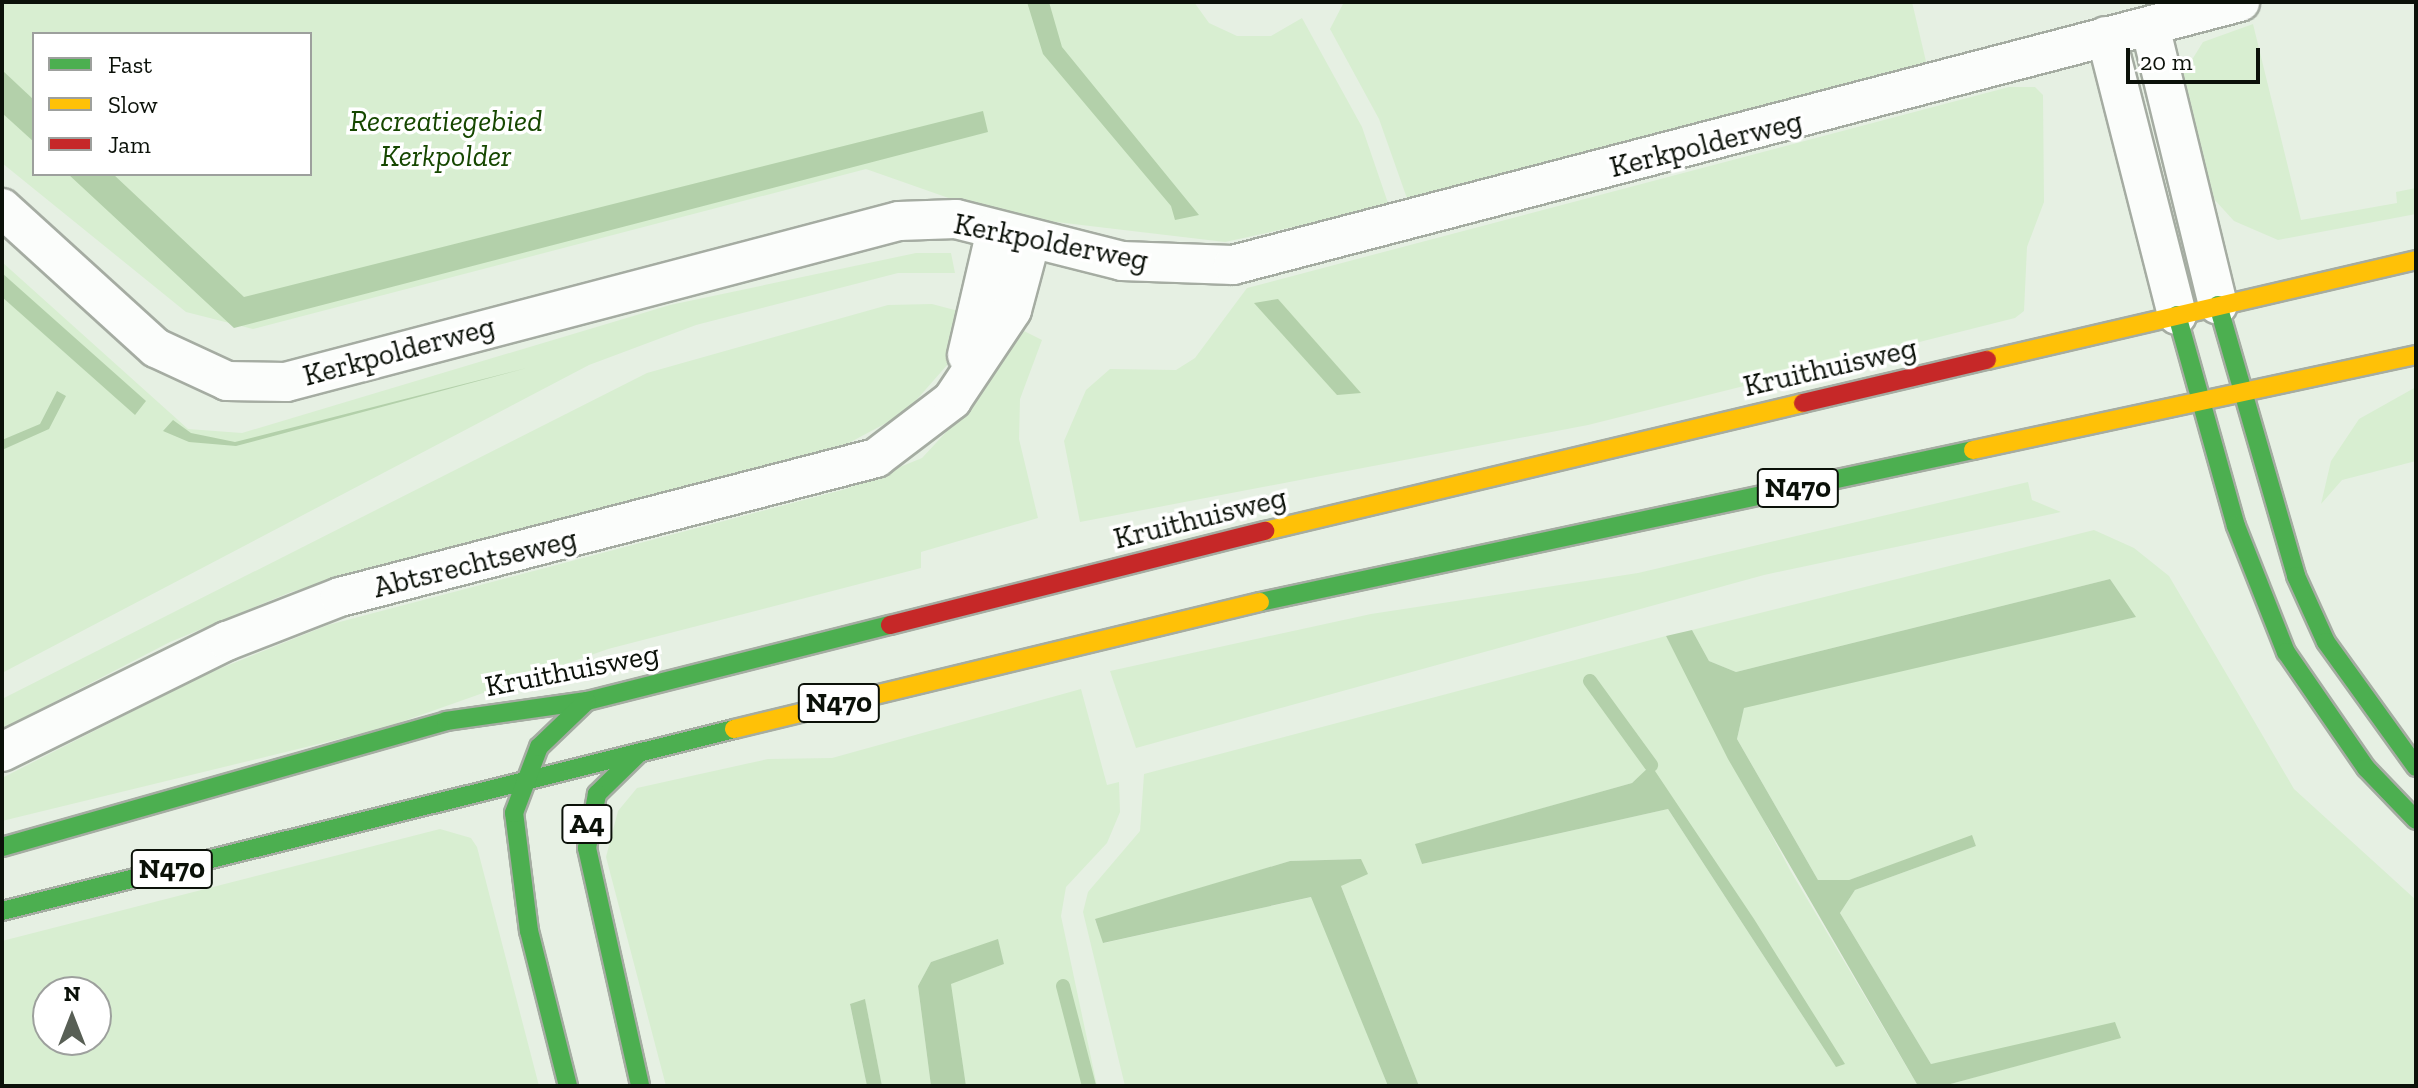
<!DOCTYPE html>
<style>
body{margin:0}
#map{position:relative;width:2418px;height:1088px;overflow:hidden;background:#e6f0e3;font-family:"Zilla Slab",serif}
div>[style]{position:absolute}
[style*='--x']{left:calc(var(--x)*1px);top:calc(var(--y)*1px);width:calc(var(--w)*1px);rotate:calc(var(--a)*1deg)}
.green>*{inset:0;background:#d8eed1}
.water>*{inset:0;background:#b3d0aa}
.stream>*{height:14px;margin:-7px;padding:0 7px;transform-origin:7px;border-radius:7px;background:#b3d0aa}
.roads{filter:drop-shadow(2px 0 #a5aca2) drop-shadow(-2px 0 #a5aca2) drop-shadow(0 2px #a5aca2) drop-shadow(0 -2px #a5aca2)}
.street>*{height:38px;margin:-19px;padding:0 19px;transform-origin:19px;border-radius:19px;background:#fbfdfb}
.fast>*{height:18px;margin:-9px;padding:0 9px;transform-origin:9px;border-radius:9px;background:#4caf50}
.slow>*{height:18px;margin:-9px;padding:0 9px;transform-origin:9px;border-radius:9px;background:#ffc107}
.jam>*{height:18px;margin:-9px;padding:0 9px;transform-origin:9px;border-radius:9px;background:#c62828}
span{translate:-50% -50%;white-space:nowrap;text-align:center;line-height:1.15;-webkit-text-stroke:7px #fff;paint-order:stroke}
.shield-label span{padding:2px 6px;background:#fff;border:2px solid;border-radius:6px;-webkit-text-stroke-width:0}
.shield-label{font-size:28px;color:#0b1109;font-weight:700}
.park-label{font-size:30px;color:#164700;font-style:italic}
.street-label{font-size:30px;color:#0b1109}
.frame{position:absolute;inset:0;border:4px solid #0b1109;pointer-events:none}
.legend{position:absolute;left:32px;top:32px;width:280px;height:144px;box-sizing:border-box;background:#fff;border:2px solid #9da09d;margin:0;padding:10px 14px;list-style:none;font-size:24px;color:#0b1109}
.legend li{display:flex;align-items:center;gap:16px;height:40px}
.legend b{width:40px;border:2px solid #9da09d}
.north{position:absolute;left:32px;top:976px;width:80px;height:80px;box-sizing:border-box;background:#fff;border:2px solid #9da09d;border-radius:50%;rotate:0deg;font-size:22px;font-weight:700;line-height:32px;text-align:center;color:#0b1109}
.north::after{content:'';display:block;margin:auto;width:28px;height:36px;background:#585f55;clip-path:polygon(50% 0,100% 100%,50% 72%,0 100%)}
.scale{position:absolute;left:2126px;top:48px;width:134px;height:36px;box-sizing:border-box;border:4px solid #0b1109;border-top:0;padding-left:10px;font-size:24px;line-height:28px;white-space:nowrap;color:#0b1109;-webkit-text-stroke:6px #fff;paint-order:stroke}
</style>
<div id="map">
<div class="green">
<div style="clip-path:polygon(evenodd,2px 2px,1194px 2px,1209px 23px,1237px 36px,1271px 36px,1302px 18px,1362px 127px,1389px 206px,1225px 242px,997px 215px,866px 169px,253px 329px,186px 312px,2px 163px,2px 2px,34px 34px,310px 34px,310px 174px,34px 174px,34px 34px)"></div>
<div style="clip-path:polygon(1344px 2px,1912px 2px,1928px 70px,1409px 204px,1379px 119px,1330px 29px)"></div>
<div style="clip-path:polygon(2253px 24px,2301px 220px,2397px 203px,2396px 192px,2416px 188px,2416px 214px,2278px 240px,2234px 221px,2213px 198px,2197px 166px,2180px 79px,2203px 42px)"></div>
<div style="clip-path:polygon(2009px 87px,2035px 87px,2043px 95px,2044px 202px,2027px 247px,2024px 311px,2015px 318px,1588px 425px,1080px 522px,1064px 441px,1086px 390px,1110px 369px,1176px 370px,1195px 358px,1247px 288px)"></div>
<div style="clip-path:polygon(916px 253px,951px 253px,955px 273px,898px 273px,696px 325px,589px 365px,2px 673px,2px 262px,188px 429px,242px 433px,670px 305px)"></div>
<div style="clip-path:polygon(932px 304px,966px 313px,948px 364px,905px 413px,845px 445px,291px 592px,170px 642px,2px 729px,2px 699px,647px 373px,888px 305px)"></div>
<div style="clip-path:polygon(1016px 327px,1042px 340px,1020px 399px,1019px 439px,1038px 518px,921px 552px,921px 568px,608px 649px,384px 728px,2px 821px,2px 778px,204px 675px,328px 625px,846px 489px,922px 458px,974px 402px)"></div>
<div style="clip-path:polygon(2416px 387px,2416px 461px,2342px 480px,2321px 504px,2331px 461px,2359px 419px)"></div>
<div style="clip-path:polygon(2028px 482px,2032px 500px,2061px 512px,1764px 575px,1136px 748px,1110px 671px,1371px 614px,1638px 573px)"></div>
<div style="clip-path:polygon(2094px 530px,2134px 548px,2169px 576px,2294px 789px,2416px 900px,2416px 1086px,1943px 1086px,2121px 1037px,1931px 1064px,1840px 913px,1855px 890px,1976px 846px,1972px 836px,1849px 880px,1818px 880px,1737px 739px,1744px 707px,2135px 617px,2110px 579px,1736px 672px,1709px 661px,1692px 630px)"></div>
<div style="clip-path:polygon(evenodd,1666px 636px,1790px 870px,1918px 1086px,1419px 1086px,1341px 886px,1360px 859px,1290px 861px,1095px 920px,1104px 943px,1312px 897px,1388px 1086px,1125px 1086px,1083px 912px,1088px 892px,1140px 831px,1144px 774px,1666px 636px,1651px 766px,1836px 1067px,1668px 809px,1422px 864px,1416px 844px,1632px 783px,1651px 766px)"></div>
<div style="clip-path:polygon(1081px 689px,1107px 785px,1119px 782px,1120px 812px,1107px 843px,1066px 887px,1061px 916px,1097px 1086px,966px 1086px,950px 983px,1004px 964px,997px 940px,931px 962px,918px 986px,931px 1086px,882px 1086px,865px 1000px,850px 1005px,867px 1086px,666px 1086px,606px 857px,618px 811px,637px 788px,768px 759px,832px 758px)"></div>
<div style="clip-path:polygon(evenodd,440px 829px,471px 838px,477px 847px,539px 1086px,2px 1086px,2px 941px,440px 829px,48px 992px,96px 992px,96px 1040px,48px 1040px,48px 992px)"></div>
</div>
<div class="water">
<div style="clip-path:polygon(1027px 2px,1049px 2px,1062px 47px,1199px 215px,1175px 220px,1171px 206px,1043px 54px)"></div>
<div style="clip-path:polygon(2px 70px,34px 100px,34px 142px,2px 113px)"></div>
<div style="clip-path:polygon(983px 111px,988px 132px,234px 328px,68px 174px,113px 174px,244px 297px)"></div>
<div style="clip-path:polygon(2px 273px,146px 401px,135px 415px,2px 297px)"></div>
<div style="clip-path:polygon(1278px 299px,1361px 393px,1337px 395px,1254px 303px)"></div>
<div style="clip-path:polygon(527px 368px,236px 446px,189px 442px,163px 431px,173px 420px,191px 433px,235px 442px)"></div>
<div style="clip-path:polygon(57px 391px,66px 396px,49px 429px,2px 450px,2px 440px,40px 424px)"></div>
<div style="clip-path:polygon(2110px 579px,2136px 617px,1744px 708px,1737px 739px,1818px 880px,1849px 880px,1972px 835px,1976px 846px,1855px 890px,1840px 913px,1931px 1064px,2115px 1022px,2121px 1038px,1943px 1086px,1918px 1086px,1728px 759px,1666px 636px,1692px 630px,1709px 661px,1736px 672px)"></div>
<div style="clip-path:polygon(1651px 765px,1754px 919px,1845px 1064px,1836px 1067px,1668px 809px,1422px 864px,1415px 844px,1632px 783px)"></div>
<div style="clip-path:polygon(1361px 859px,1368px 874px,1341px 886px,1419px 1086px,1388px 1086px,1311px 897px,1103px 943px,1095px 919px,1290px 861px)"></div>
<div style="clip-path:polygon(998px 939px,1004px 964px,951px 984px,966px 1086px,931px 1086px,918px 986px,931px 962px)"></div>
<div style="clip-path:polygon(865px 999px,882px 1086px,867px 1086px,850px 1004px)"></div>
</div>
<div class="stream">
<div style="--x:1590;--y:681;--w:104;--a:54"></div>
<div style="--x:1063;--y:986;--w:103;--a:75.4"></div>
</div>
<div class="roads">
<div class="street">
<div style="--x:2150;--y:26;--w:287;--a:76.3"></div>
<div style="--x:2106;--y:36;--w:288;--a:75.7"></div>
<div style="--x:2;--y:208;--w:208;--a:42.3"></div>
<div style="--x:156;--y:348;--w:78;--a:24.9"></div>
<div style="--x:227;--y:381;--w:59;--a:1"></div>
<div style="--x:286;--y:382;--w:634;--a:-14.72"></div>
<div style="--x:899;--y:221;--w:57;--a:-2"></div>
<div style="--x:956;--y:219;--w:171;--a:14.2"></div>
<div style="--x:1122;--y:261;--w:111;--a:2.1"></div>
<div style="--x:1233;--y:265;--w:1041;--a:-14.64"></div>
<div style="--x:967;--y:355;--w:128;--a:-76.9"></div>
<div style="--x:2;--y:752;--w:251;--a:-26.3"></div>
<div style="--x:227;--y:641;--w:121;--a:-21.3"></div>
<div style="--x:340;--y:597;--w:554;--a:-14.54"></div>
<div style="--x:876;--y:458;--w:96;--a:-37.3"></div>
<div style="--x:952;--y:400;--w:108;--a:-56.3"></div>
<div style="--x:1012;--y:310;--w:73;--a:-75"></div>
</div>
<div class="fast">
<div style="--x:2218;--y:305;--w:282;--a:73.9"></div>
<div style="--x:2296;--y:576;--w:72;--a:65.6"></div>
<div style="--x:2326;--y:642;--w:154;--a:54.2"></div>
<div style="--x:2177;--y:315;--w:219;--a:74.4"></div>
<div style="--x:2236;--y:526;--w:136;--a:68.4"></div>
<div style="--x:2286;--y:652;--w:141;--a:55.4"></div>
<div style="--x:2366;--y:768;--w:72;--a:46.1"></div>
<div style="--x:1260;--y:602;--w:729;--a:-12.03"></div>
<div style="--x:639;--y:753;--w:59;--a:135.7"></div>
<div style="--x:597;--y:794;--w:55;--a:100.5"></div>
<div style="--x:587;--y:848;--w:244;--a:77.4"></div>
<div style="--x:2;--y:847;--w:462;--a:-15.8"></div>
<div style="--x:446;--y:721;--w:142;--a:-8.1"></div>
<div style="--x:587;--y:701;--w:312;--a:-14.1"></div>
<div style="--x:2;--y:911;--w:754;--a:-13.96"></div>
<div style="--x:568;--y:1086;--w:160;--a:-104.1"></div>
<div style="--x:529;--y:931;--w:119;--a:-97.2"></div>
<div style="--x:514;--y:813;--w:71;--a:-69.3"></div>
<div style="--x:539;--y:747;--w:66;--a:-43.8"></div>
</div>
<div class="slow">
<div style="--x:1987;--y:360;--w:441;--a:-13.1"></div>
<div style="--x:1973;--y:450;--w:453;--a:-12.1"></div>
<div style="--x:1265;--y:531;--w:553;--a:-13.38"></div>
<div style="--x:734;--y:729;--w:541;--a:-13.57"></div>
</div>
<div class="jam">
<div style="--x:1803;--y:403;--w:189;--a:-13.2"></div>
<div style="--x:890;--y:625;--w:387;--a:-14.1"></div>
</div>
</div>
<div class="shield-label">
<span style="left:1798px;top:488px">N470</span>
<span style="left:839px;top:703px">N470</span>
<span style="left:587px;top:824px">A4</span>
<span style="left:172px;top:869px">N470</span>
</div>
<div class="park-label">
<span style="left:446px;top:138px">Recreatiegebied<br>Kerkpolder</span>
</div>
<div class="street-label">
<span style="left:1706px;top:144px;rotate:-14deg">Kerkpolderweg</span>
<span style="left:1051px;top:242px;rotate:11deg">Kerkpolderweg</span>
<span style="left:399px;top:351px;rotate:-15deg">Kerkpolderweg</span>
<span style="left:1830px;top:367px;rotate:-13deg">Kruithuisweg</span>
<span style="left:1200px;top:518px;rotate:-14deg">Kruithuisweg</span>
<span style="left:475px;top:563px;rotate:-14deg">Abtsrechtseweg</span>
<span style="left:572px;top:670px;rotate:-11deg">Kruithuisweg</span>
</div>
<div class="frame"></div>
<ul class="legend">
<li><b style="height:10px;background:#4caf50"></b>Fast</li>
<li><b style="height:10px;background:#ffc107"></b>Slow</li>
<li><b style="height:10px;background:#c62828"></b>Jam</li>
</ul>
<div class="north">N</div>
<div class="scale">20 m</div>
</div>
